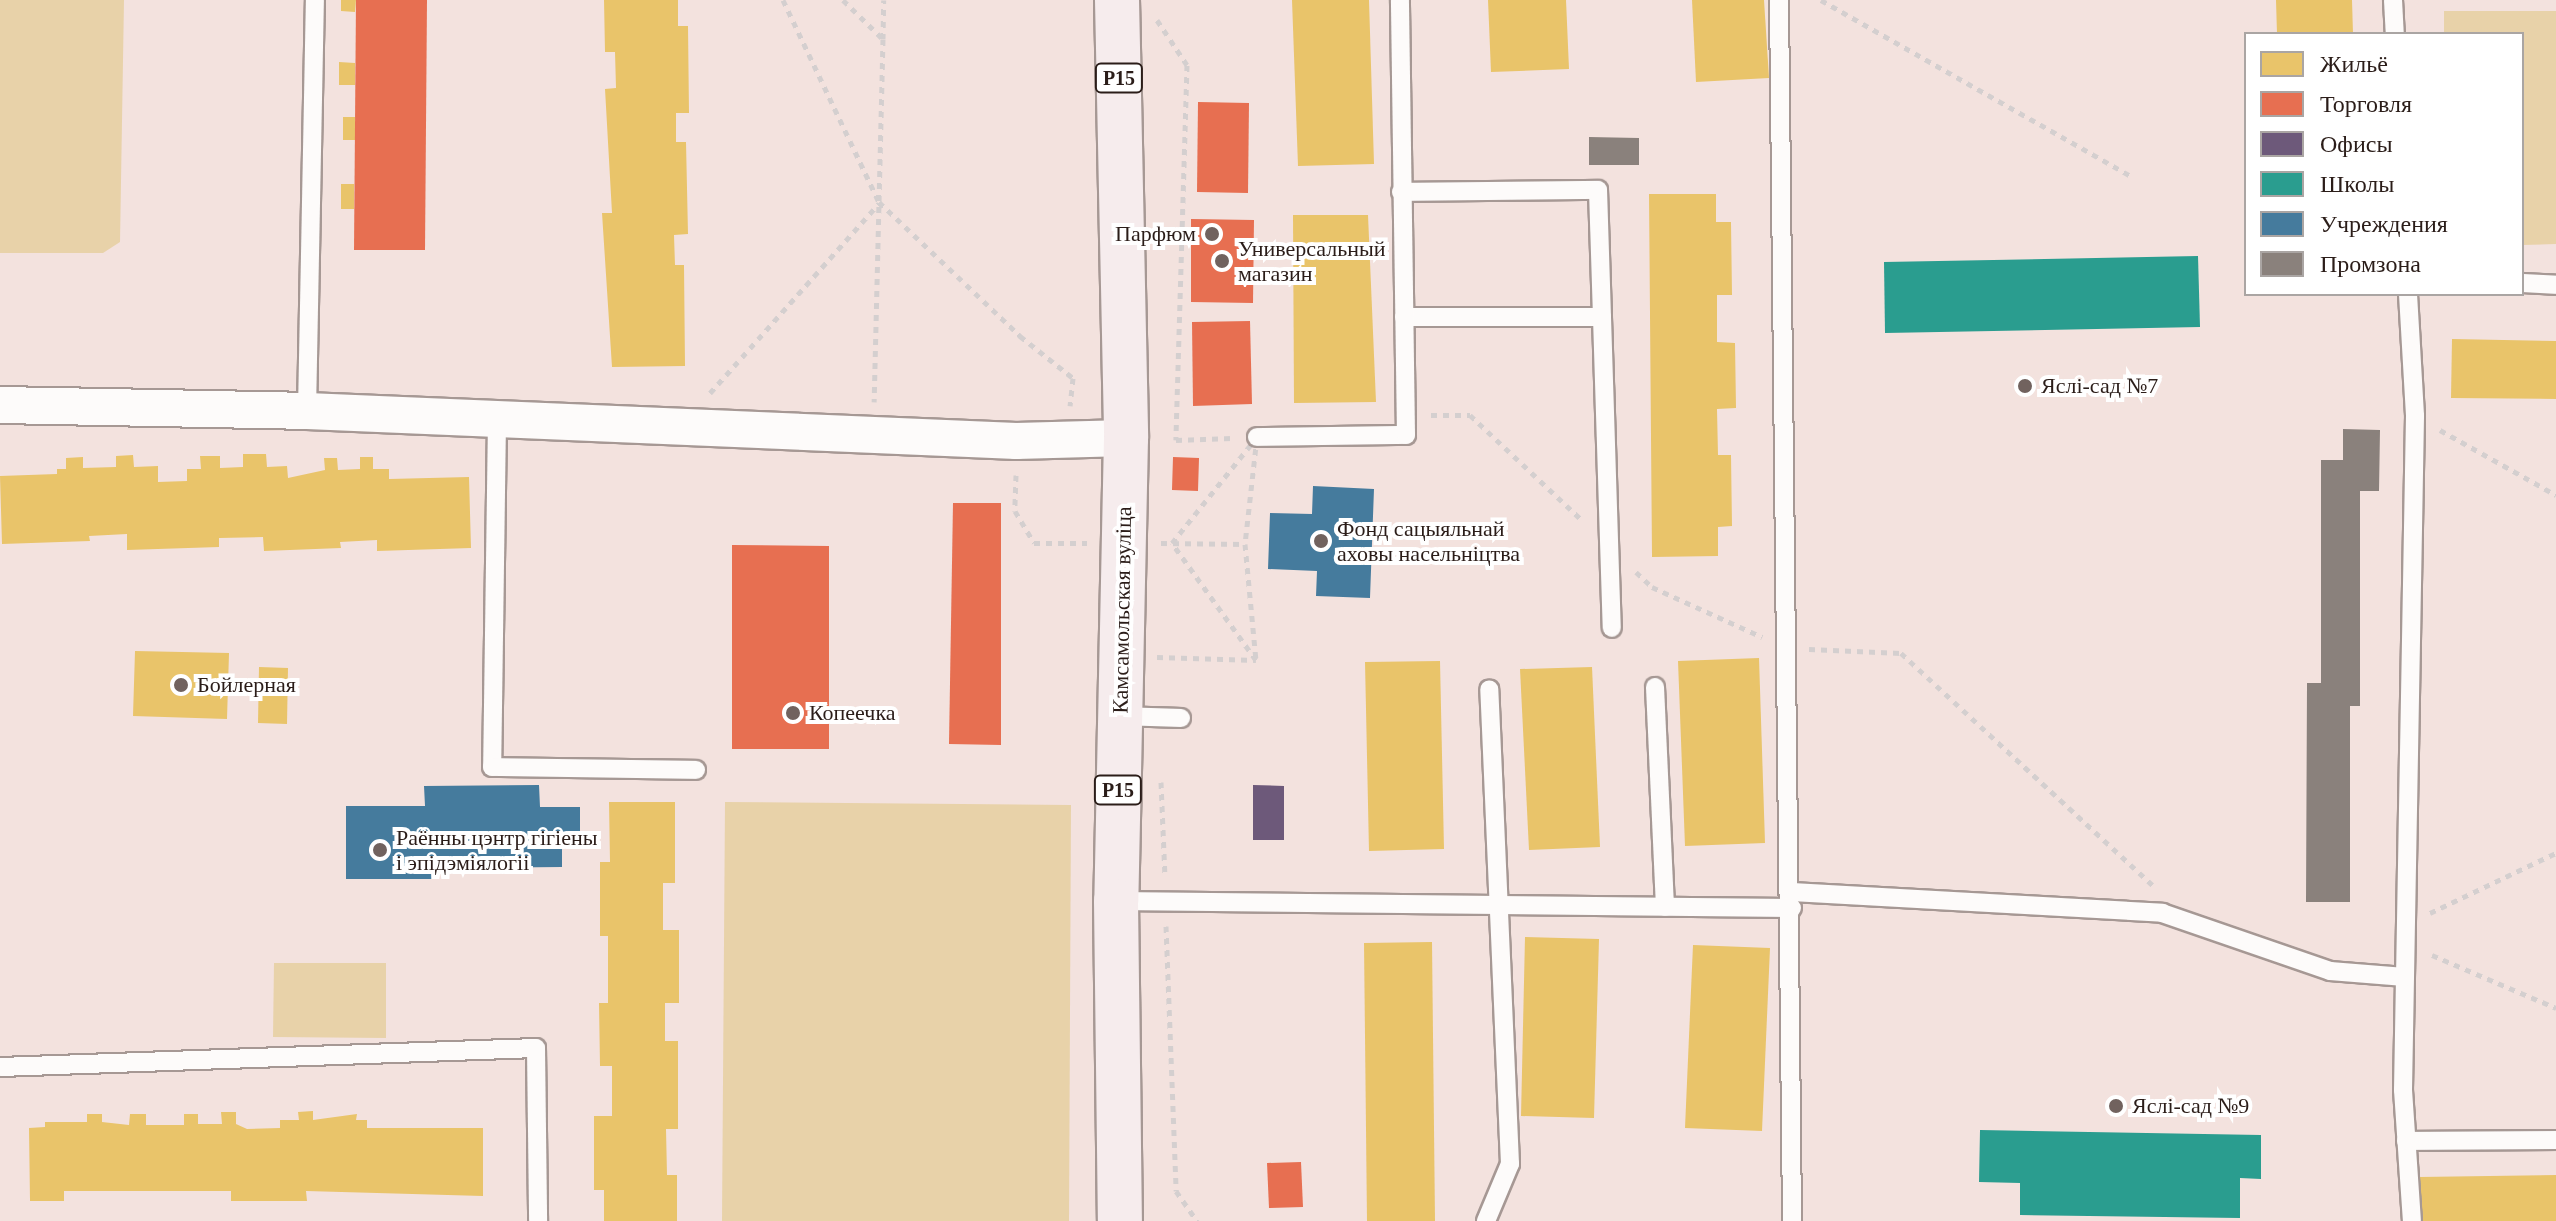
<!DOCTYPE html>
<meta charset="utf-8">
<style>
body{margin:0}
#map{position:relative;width:2556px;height:1221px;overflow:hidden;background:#f3e2de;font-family:"Times New Roman",serif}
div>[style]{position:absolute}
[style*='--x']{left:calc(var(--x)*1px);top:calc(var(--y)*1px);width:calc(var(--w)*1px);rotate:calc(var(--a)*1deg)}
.green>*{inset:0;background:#e8d2a9}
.homes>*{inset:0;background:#e9c46a}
.shops>*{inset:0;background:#e76f51}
.offices>*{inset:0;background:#6d597a}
.schools>*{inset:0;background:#2a9d8f}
.public>*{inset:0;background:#457b9d}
.industry>*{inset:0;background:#8a817c}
.path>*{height:5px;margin-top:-2.5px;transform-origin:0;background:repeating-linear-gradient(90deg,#d4cfcf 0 6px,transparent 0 12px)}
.roads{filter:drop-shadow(2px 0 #a69894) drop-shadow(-2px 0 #a69894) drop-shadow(0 2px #a69894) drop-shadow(0 -2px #a69894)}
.service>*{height:18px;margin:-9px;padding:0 9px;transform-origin:9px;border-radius:9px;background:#fdfbfa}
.minor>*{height:36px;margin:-18px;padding:0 18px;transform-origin:18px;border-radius:18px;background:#fdfbfa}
.primary>*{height:44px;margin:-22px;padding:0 22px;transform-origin:22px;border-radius:22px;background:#f6eced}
.dots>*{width:22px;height:22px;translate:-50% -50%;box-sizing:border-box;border:4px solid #fff;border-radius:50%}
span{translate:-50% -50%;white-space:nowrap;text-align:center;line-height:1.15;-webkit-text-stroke:8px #fff;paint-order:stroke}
.shield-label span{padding:2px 6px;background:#fff;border:2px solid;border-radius:6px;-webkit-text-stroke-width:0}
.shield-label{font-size:20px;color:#2b1d19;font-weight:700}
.poi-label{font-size:22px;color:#2b1d19}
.right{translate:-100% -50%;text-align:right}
.left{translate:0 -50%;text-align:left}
.street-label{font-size:22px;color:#2b1d19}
.legend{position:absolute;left:2244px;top:32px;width:280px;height:264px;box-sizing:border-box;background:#fff;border:2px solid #aaa5a3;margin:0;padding:10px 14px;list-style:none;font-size:24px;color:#2b1d19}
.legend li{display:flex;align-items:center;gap:16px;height:40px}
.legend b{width:40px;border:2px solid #aaa5a3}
</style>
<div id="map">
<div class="green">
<div style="clip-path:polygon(0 0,124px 0,120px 242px,103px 253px,0 253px)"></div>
<div style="clip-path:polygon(2444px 11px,2556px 11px,2556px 244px,2522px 245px,2522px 34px,2444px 34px)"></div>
<div style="clip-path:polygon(725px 802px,1071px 805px,1069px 1221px,722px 1221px)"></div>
<div style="clip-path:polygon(274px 963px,386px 963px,386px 1038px,273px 1037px)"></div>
</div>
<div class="homes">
<div style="clip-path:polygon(341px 0,356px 0,355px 12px,341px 11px)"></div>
<div style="clip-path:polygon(604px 0,678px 0,678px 26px,688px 26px,689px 113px,676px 113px,676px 142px,686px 142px,688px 234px,674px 235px,675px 265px,684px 265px,685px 366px,612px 367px,602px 213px,612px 213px,605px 89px,616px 88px,615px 52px,605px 52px)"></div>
<div style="clip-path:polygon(1292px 0,1369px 0,1374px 164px,1298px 166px)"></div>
<div style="clip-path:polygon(1488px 0,1566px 0,1569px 69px,1491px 72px)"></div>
<div style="clip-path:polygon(1692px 0,1764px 0,1769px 78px,1696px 82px)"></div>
<div style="clip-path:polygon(2276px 0,2352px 0,2353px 34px,2277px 34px)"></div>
<div style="clip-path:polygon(339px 62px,355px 63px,355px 85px,339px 85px)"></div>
<div style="clip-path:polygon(343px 117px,355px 117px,355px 140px,343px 140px)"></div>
<div style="clip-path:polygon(341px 184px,354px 184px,354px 209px,341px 209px)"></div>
<div style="clip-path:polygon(1649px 194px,1716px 194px,1716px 222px,1731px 222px,1732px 295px,1717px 295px,1717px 342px,1735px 343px,1736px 408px,1717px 409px,1718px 455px,1731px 455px,1732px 526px,1718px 527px,1718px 556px,1652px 557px)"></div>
<div style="clip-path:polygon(1293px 215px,1368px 215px,1376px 402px,1294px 403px)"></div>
<div style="clip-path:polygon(2452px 339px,2556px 341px,2556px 399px,2451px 398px)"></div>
<div style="clip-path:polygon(243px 454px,266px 454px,267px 467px,287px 466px,288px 478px,325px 470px,324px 458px,337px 458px,338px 470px,360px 469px,360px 457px,373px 457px,373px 469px,389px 469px,389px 479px,469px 477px,471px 548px,377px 551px,377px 540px,340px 542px,341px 548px,264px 551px,263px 537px,219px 538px,219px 547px,127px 550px,127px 534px,89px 536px,90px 541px,2px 544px,0 476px,57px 474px,57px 469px,66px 469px,66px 458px,83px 457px,83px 468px,116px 467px,116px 456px,133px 455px,134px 467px,158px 466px,158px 482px,187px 481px,187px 469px,201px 469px,200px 456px,220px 456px,220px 468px,243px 467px)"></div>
<div style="clip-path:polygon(135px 651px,229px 653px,227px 719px,133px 716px)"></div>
<div style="clip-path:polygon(1759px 658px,1765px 843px,1685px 846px,1678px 661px)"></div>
<div style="clip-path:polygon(1440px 661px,1444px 849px,1369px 851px,1365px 662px)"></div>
<div style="clip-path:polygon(259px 667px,288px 668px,287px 724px,258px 723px)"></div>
<div style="clip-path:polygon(1592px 667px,1600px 847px,1529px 850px,1520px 669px)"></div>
<div style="clip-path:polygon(609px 802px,675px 802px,675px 883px,663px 883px,663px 930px,679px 930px,679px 1003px,665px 1003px,665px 1041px,678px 1041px,678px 1129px,666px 1129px,667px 1175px,677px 1175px,677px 1221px,604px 1221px,604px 1190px,594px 1190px,594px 1116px,612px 1116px,612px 1066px,600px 1066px,599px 1003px,608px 1003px,608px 936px,600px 936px,600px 862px,610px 862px)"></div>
<div style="clip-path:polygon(1525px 937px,1599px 939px,1594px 1118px,1521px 1116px)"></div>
<div style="clip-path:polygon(1432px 942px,1435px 1221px,1367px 1221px,1364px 943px)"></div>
<div style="clip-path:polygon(1693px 945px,1770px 948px,1762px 1131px,1685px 1128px)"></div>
<div style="clip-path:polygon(313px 1111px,313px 1120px,357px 1114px,356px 1120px,367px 1120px,367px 1128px,483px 1128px,483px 1196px,306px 1191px,307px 1201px,231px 1201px,231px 1191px,64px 1191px,64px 1201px,30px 1201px,29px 1128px,45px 1127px,45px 1122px,87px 1122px,87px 1114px,102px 1114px,102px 1122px,129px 1125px,130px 1114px,146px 1114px,146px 1125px,184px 1125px,184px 1114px,198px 1114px,198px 1124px,222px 1124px,221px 1112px,236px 1112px,236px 1124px,247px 1129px,280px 1128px,280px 1120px,299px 1120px,298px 1112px)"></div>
<div style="clip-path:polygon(2556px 1175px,2556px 1221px,2420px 1221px,2419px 1177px)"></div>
</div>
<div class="shops">
<div style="clip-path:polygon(356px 0,427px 0,425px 250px,354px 250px)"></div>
<div style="clip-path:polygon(1198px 102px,1249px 103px,1248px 193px,1197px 192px)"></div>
<div style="clip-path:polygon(1191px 219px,1254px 220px,1253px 303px,1191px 302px)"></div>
<div style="clip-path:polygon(1250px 321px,1252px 404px,1193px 406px,1192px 322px)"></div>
<div style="clip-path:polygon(1173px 457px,1199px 458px,1198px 491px,1172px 490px)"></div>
<div style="clip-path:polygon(953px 503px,1001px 503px,1001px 745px,949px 744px)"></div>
<div style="clip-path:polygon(732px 545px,829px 546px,829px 749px,732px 749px)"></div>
<div style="clip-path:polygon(1301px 1162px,1303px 1207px,1269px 1208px,1267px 1163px)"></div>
</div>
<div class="offices">
<div style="clip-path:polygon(1253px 785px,1284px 786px,1284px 840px,1253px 840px)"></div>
</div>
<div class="schools">
<div style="clip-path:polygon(2198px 256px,2200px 327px,1885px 333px,1884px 262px)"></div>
<div style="clip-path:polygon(1980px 1130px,2261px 1135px,2261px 1179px,2240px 1178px,2240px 1218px,2020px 1215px,2020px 1183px,1979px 1182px)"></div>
</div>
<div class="public">
<div style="clip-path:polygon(1313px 486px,1374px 489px,1370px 598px,1316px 596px,1317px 571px,1268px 569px,1270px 513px,1312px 514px)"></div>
<div style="clip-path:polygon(539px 785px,540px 807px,580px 807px,580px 844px,562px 844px,562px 867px,434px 868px,434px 879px,346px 879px,346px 806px,425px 806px,424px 786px)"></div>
</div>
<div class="industry">
<div style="clip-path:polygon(1589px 137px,1639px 138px,1639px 165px,1589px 165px)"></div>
<div style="clip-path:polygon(2343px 429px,2380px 430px,2379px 491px,2360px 491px,2360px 706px,2350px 706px,2350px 902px,2306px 902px,2307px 683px,2321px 683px,2321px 460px,2343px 460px)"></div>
</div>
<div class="path">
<div style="--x:783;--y:0;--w:224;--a:64.6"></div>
<div style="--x:879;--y:202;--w:195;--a:43.5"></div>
<div style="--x:1020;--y:336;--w:68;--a:38.4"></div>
<div style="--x:1073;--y:378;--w:28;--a:96"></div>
<div style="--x:843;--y:0;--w:56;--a:44.3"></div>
<div style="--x:883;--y:39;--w:363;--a:91.4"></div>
<div style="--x:1821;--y:0;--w:359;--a:29.6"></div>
<div style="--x:1157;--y:20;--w:54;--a:56.3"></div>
<div style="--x:1187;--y:65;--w:375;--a:91.7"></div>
<div style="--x:1176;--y:440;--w:56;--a:-2"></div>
<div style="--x:883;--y:39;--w:39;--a:-89"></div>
<div style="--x:710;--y:393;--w:254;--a:-48.3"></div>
<div style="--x:1431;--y:415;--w:39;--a:0"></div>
<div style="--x:1470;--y:415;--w:155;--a:43.2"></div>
<div style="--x:2440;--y:430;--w:133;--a:29.3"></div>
<div style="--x:1257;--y:437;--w:108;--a:96.4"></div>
<div style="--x:1245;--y:544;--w:117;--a:84.6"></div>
<div style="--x:1256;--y:660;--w:144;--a:-125.7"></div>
<div style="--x:1172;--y:543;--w:136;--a:-51.3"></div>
<div style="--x:1016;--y:475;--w:36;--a:92"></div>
<div style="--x:1015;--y:511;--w:37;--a:59"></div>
<div style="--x:1034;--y:543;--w:53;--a:0"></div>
<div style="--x:1161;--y:543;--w:84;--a:0.7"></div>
<div style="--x:1636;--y:572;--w:22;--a:43"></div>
<div style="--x:1652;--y:587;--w:121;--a:24.4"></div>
<div style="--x:1809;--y:649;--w:92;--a:2.5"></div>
<div style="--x:1901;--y:653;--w:342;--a:42.7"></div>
<div style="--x:1157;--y:657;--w:99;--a:1.7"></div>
<div style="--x:1161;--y:782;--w:94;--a:87.6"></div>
<div style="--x:2430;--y:913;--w:140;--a:-25.5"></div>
<div style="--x:1166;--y:926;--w:265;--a:87.8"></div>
<div style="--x:1176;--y:1191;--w:37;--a:55"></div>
<div style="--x:2432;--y:955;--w:135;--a:23.1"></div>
</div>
<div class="roads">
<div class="service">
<div style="--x:1779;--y:0;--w:1221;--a:89.39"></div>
<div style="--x:2393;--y:0;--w:34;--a:87"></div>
<div style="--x:1401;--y:192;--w:197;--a:-0.6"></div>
<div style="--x:1598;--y:190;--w:438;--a:88.2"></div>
<div style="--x:2522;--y:283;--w:34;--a:3"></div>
<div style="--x:2408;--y:294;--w:122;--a:86.7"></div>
<div style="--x:2415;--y:416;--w:674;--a:91.02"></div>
<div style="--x:2403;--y:1090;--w:131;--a:86.1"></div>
<div style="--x:1404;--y:317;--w:198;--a:0"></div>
<div style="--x:307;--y:411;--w:411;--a:-88.9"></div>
<div style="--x:497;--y:420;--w:347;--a:90.8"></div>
<div style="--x:492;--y:767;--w:204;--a:0.8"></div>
<div style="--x:1257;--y:437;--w:149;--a:-0.8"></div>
<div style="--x:1406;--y:435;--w:435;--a:-90.8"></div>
<div style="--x:1655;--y:687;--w:220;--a:87.4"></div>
<div style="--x:1120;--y:716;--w:61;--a:1.9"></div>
<div style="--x:1792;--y:892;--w:371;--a:3.2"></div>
<div style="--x:2162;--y:913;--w:178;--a:19"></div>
<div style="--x:2330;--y:971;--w:75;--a:4.6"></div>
<div style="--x:1116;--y:901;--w:676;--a:0.59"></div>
<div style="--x:0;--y:1067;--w:536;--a:-2.03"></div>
<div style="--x:536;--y:1048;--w:173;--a:89.3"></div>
<div style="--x:2406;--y:1141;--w:150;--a:-0.4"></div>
<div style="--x:1486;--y:1221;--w:62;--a:-67.2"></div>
<div style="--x:1510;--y:1164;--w:475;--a:-92.5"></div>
</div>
<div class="minor">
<div style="--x:0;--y:405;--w:307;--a:1.1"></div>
<div style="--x:307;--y:411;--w:710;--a:2.42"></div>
<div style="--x:1016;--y:441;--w:110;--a:-1.6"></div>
</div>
<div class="primary">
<div style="--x:1117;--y:0;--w:438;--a:88.8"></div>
<div style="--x:1126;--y:438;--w:463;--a:91.2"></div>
<div style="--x:1116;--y:901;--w:320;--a:89.3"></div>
</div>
</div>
<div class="dots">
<div style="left:1212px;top:234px;background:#71625e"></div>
<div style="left:1222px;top:261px;background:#71625e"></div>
<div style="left:2025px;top:386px;background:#71625e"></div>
<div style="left:1321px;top:541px;background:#71625e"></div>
<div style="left:181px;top:685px;background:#71625e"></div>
<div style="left:793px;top:713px;background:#71625e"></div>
<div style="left:380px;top:850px;background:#71625e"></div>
<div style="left:2116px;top:1106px;background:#71625e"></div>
</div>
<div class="shield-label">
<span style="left:1119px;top:78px">Р15</span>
<span style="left:1118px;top:790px">Р15</span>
</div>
<div class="poi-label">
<span class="right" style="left:1196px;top:234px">Парфюм</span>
<span class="left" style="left:1238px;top:261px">Универсальный<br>магазин</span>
<span class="left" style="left:2041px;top:386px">Яслі-сад №7</span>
<span class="left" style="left:1337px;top:541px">Фонд сацыяльнай<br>аховы насельніцтва</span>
<span class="left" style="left:197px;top:685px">Бойлерная</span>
<span class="left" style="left:809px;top:713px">Копеечка</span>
<span class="left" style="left:396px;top:850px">Раённы цэнтр гігіены<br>і эпідэміялогіі</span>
<span class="left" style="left:2132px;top:1106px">Яслі-сад №9</span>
</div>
<div class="street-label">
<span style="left:1122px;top:610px;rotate:-89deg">Камсамольская вуліца</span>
</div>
<ul class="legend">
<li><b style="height:22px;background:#e9c46a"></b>Жильё</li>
<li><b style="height:22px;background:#e76f51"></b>Торговля</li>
<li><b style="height:22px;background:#6d597a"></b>Офисы</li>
<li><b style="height:22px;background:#2a9d8f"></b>Школы</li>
<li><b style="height:22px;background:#457b9d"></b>Учреждения</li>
<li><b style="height:22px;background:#8a817c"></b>Промзона</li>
</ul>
</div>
